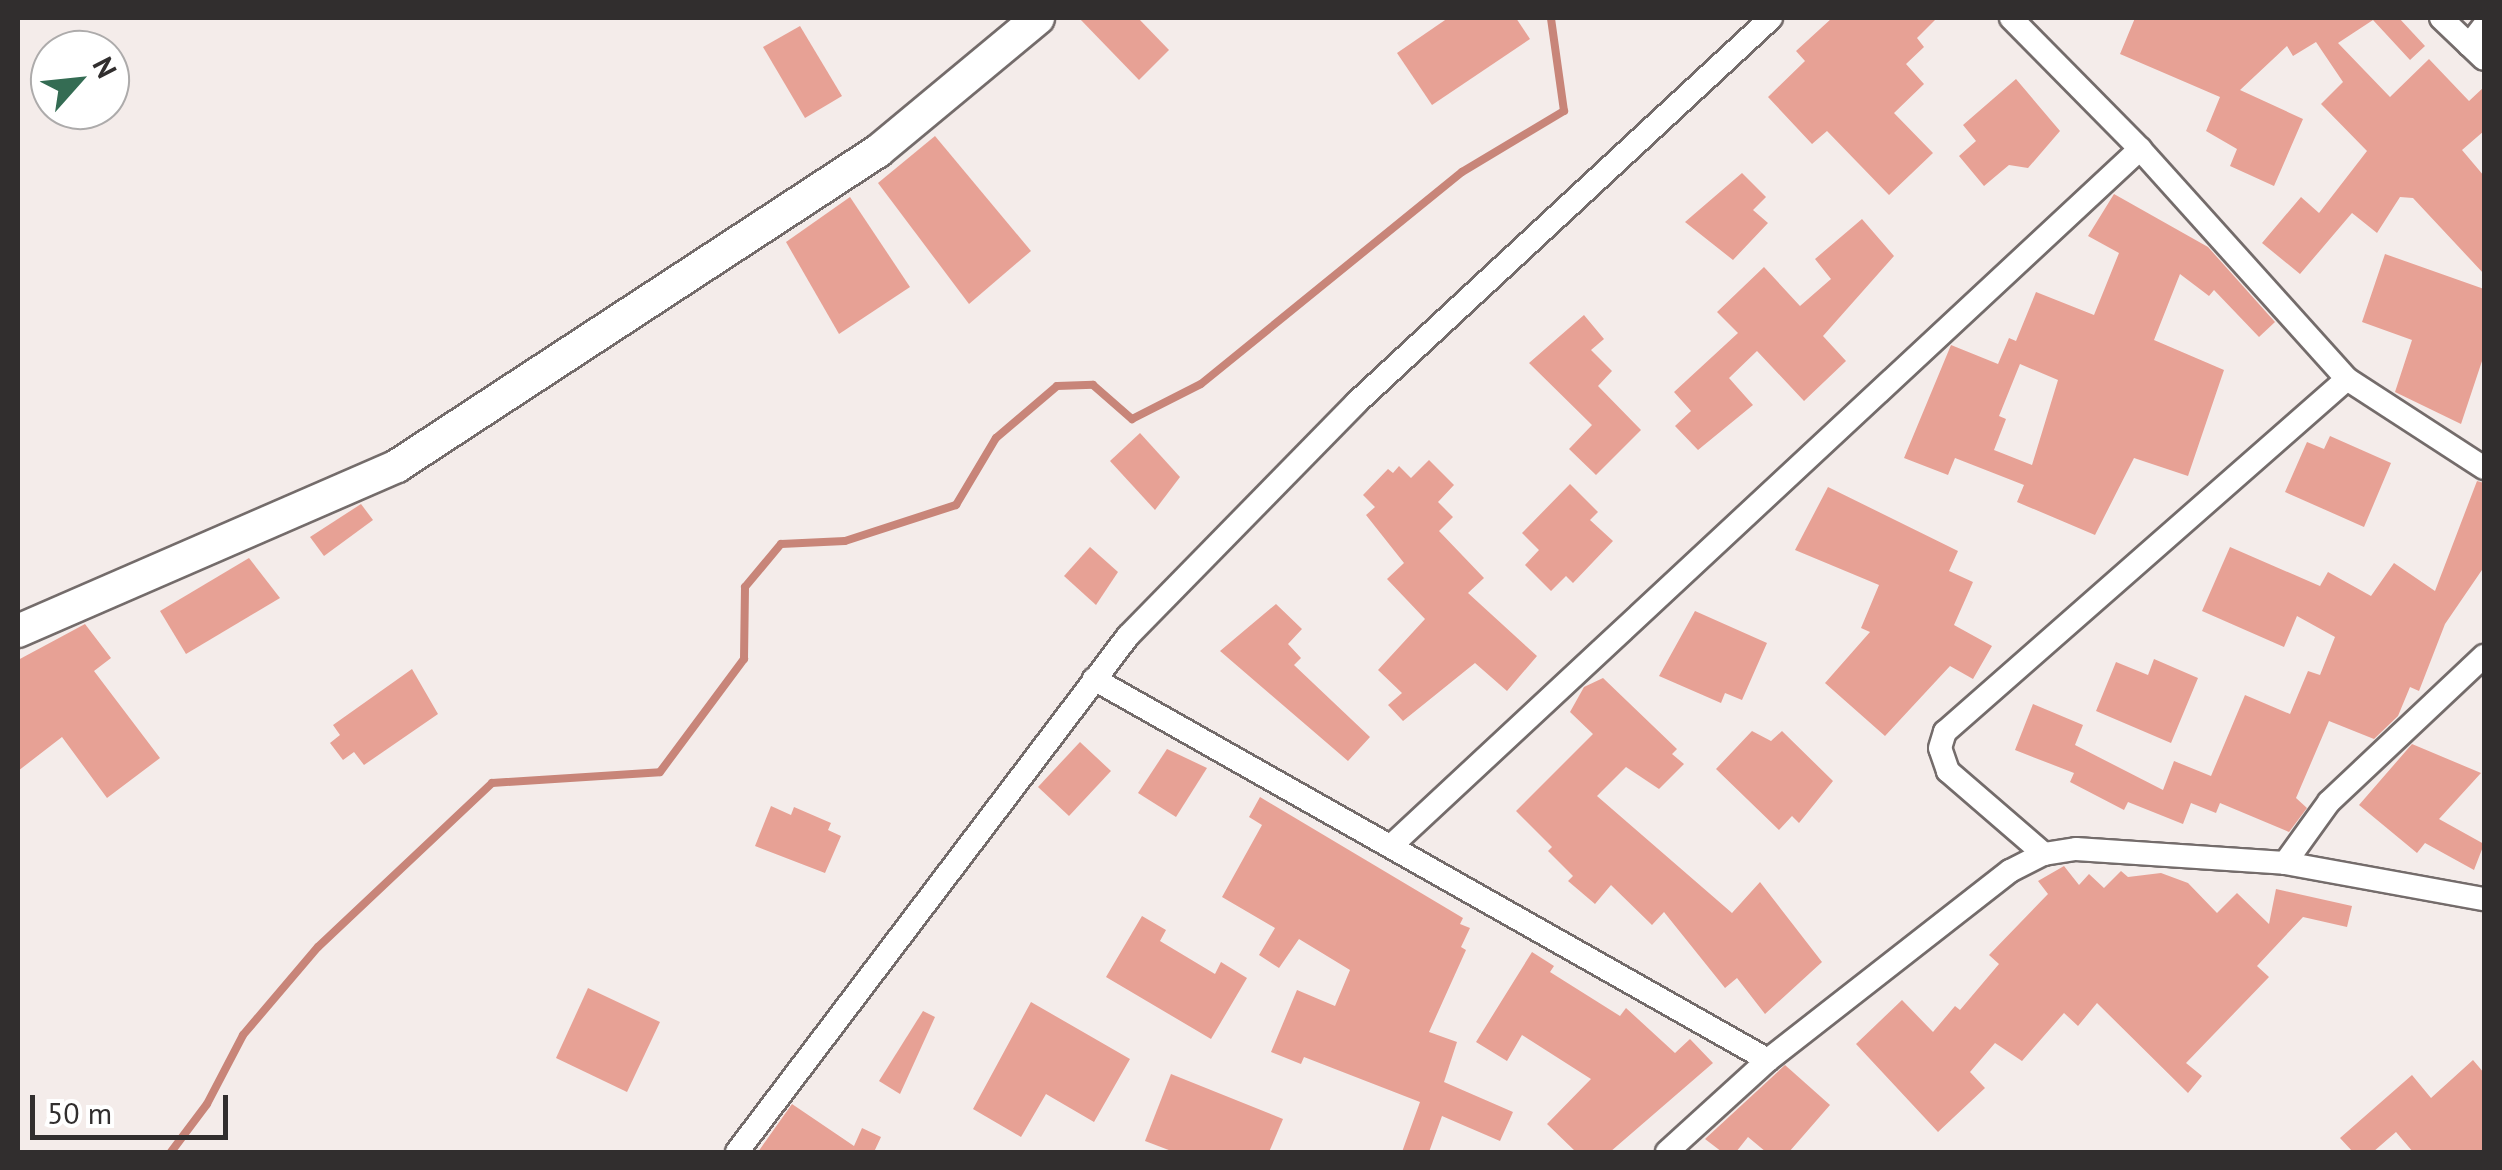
<!DOCTYPE html>
<style>
body{margin:0}
#map{position:relative;width:2502px;height:1170px;overflow:hidden;background:#f4ecea;font-family:"PT Sans",sans-serif}
div>[style]{position:absolute}
[style*='--x']{left:calc(var(--x)*1px);top:calc(var(--y)*1px);width:calc(var(--w)*1px);rotate:calc(var(--a)*1deg)}
.stream>*{height:8px;margin:-4px;padding:0 4px;transform-origin:4px;border-radius:4px;background:#c88579}
.building>*{inset:0;background:#e7a195}
.roads{filter:drop-shadow(2px 0 #746c6b) drop-shadow(-2px 0 #746c6b) drop-shadow(0 2px #746c6b) drop-shadow(0 -2px #746c6b)}
.street>*{height:22px;margin:-11px;padding:0 11px;transform-origin:11px;border-radius:11px;background:#fff}
.secondary>*{height:32px;margin:-16px;padding:0 16px;transform-origin:16px;border-radius:16px;background:#fff}
span{translate:-50% -50%;white-space:nowrap;text-align:center;line-height:1.15;-webkit-text-stroke:8px #fff;paint-order:stroke}
.frame{position:absolute;inset:0;border:20px solid #312e2e;pointer-events:none}
.north{position:absolute;left:30px;top:30px;width:100px;height:100px;box-sizing:border-box;background:#fff;border:2px solid #adabab;border-radius:50%;rotate:63deg;font-size:28px;font-weight:700;line-height:40px;text-align:center;color:#312e2e}
.north::after{content:'';display:block;margin:auto;width:35px;height:45px;background:#346c53;clip-path:polygon(50% 0,100% 100%,50% 72%,0 100%)}
.scale{position:absolute;left:30px;top:1095px;width:198px;height:45px;box-sizing:border-box;border:5px solid #312e2e;border-top:0;padding-left:12px;font-size:30px;line-height:35px;white-space:nowrap;color:#312e2e;-webkit-text-stroke:8px #fff;paint-order:stroke}
</style>
<div id="map">
<div class="stream">
<div style="--x:171;--y:1152;--w:60;--a:-53.1"></div>
<div style="--x:207;--y:1104;--w:78;--a:-62.4"></div>
<div style="--x:243;--y:1035;--w:116;--a:-49.6"></div>
<div style="--x:318;--y:947;--w:239;--a:-43.3"></div>
<div style="--x:492;--y:783;--w:168;--a:-3.7"></div>
<div style="--x:660;--y:772;--w:141;--a:-53.4"></div>
<div style="--x:744;--y:659;--w:72;--a:-89.2"></div>
<div style="--x:745;--y:587;--w:56;--a:-50.1"></div>
<div style="--x:781;--y:544;--w:64;--a:-2.7"></div>
<div style="--x:845;--y:541;--w:117;--a:-18"></div>
<div style="--x:956;--y:505;--w:78;--a:-59.2"></div>
<div style="--x:996;--y:438;--w:80;--a:-40.4"></div>
<div style="--x:1057;--y:386;--w:36;--a:-2"></div>
<div style="--x:1093;--y:385;--w:52;--a:41.1"></div>
<div style="--x:1132;--y:419;--w:77;--a:-26.9"></div>
<div style="--x:1201;--y:384;--w:336;--a:-39.1"></div>
<div style="--x:1462;--y:172;--w:119;--a:-30.9"></div>
<div style="--x:1564;--y:111;--w:94;--a:-98"></div>
</div>
<div class="building">
<div style="clip-path:polygon(1079px 18px,1138px 18px,1169px 50px,1139px 80px)"></div>
<div style="clip-path:polygon(1448px 18px,1516px 18px,1530px 39px,1432px 105px,1397px 53px)"></div>
<div style="clip-path:polygon(1832px 18px,1937px 18px,1917px 38px,1924px 47px,1906px 64px,1924px 84px,1894px 113px,1933px 153px,1889px 195px,1827px 131px,1812px 144px,1768px 97px,1805px 61px,1796px 51px)"></div>
<div style="clip-path:polygon(2135px 18px,2399px 18px,2425px 46px,2410px 60px,2373px 20px,2338px 43px,2390px 97px,2429px 59px,2469px 101px,2484px 87px,2484px 131px,2462px 150px,2484px 176px,2484px 274px,2413px 198px,2400px 197px,2377px 233px,2352px 213px,2300px 274px,2262px 243px,2301px 197px,2319px 213px,2367px 151px,2321px 104px,2343px 82px,2316px 42px,2293px 56px,2287px 46px,2240px 90px,2303px 119px,2274px 186px,2230px 166px,2237px 149px,2206px 131px,2220px 97px,2120px 54px)"></div>
<div style="clip-path:polygon(800px 26px,842px 96px,805px 118px,763px 47px)"></div>
<div style="clip-path:polygon(2016px 79px,2060px 131px,2028px 168px,2009px 165px,1984px 186px,1959px 156px,1976px 141px,1963px 125px)"></div>
<div style="clip-path:polygon(935px 136px,1031px 251px,969px 304px,878px 183px)"></div>
<div style="clip-path:polygon(1742px 173px,1766px 197px,1753px 210px,1768px 223px,1733px 260px,1685px 222px)"></div>
<div style="clip-path:polygon(evenodd,2114px 194px,2208px 247px,2275px 322px,2259px 337px,2214px 290px,2209px 296px,2180px 274px,2154px 340px,2224px 370px,2188px 476px,2134px 458px,2095px 535px,2017px 502px,2024px 485px,1955px 458px,1948px 475px,1904px 458px,1951px 345px,1998px 364px,2009px 338px,2016px 341px,2036px 292px,2094px 315px,2119px 253px,2088px 236px,2114px 194px,2020px 364px,2058px 380px,2032px 465px,1994px 450px,2006px 419px,1999px 416px,2020px 364px)"></div>
<div style="clip-path:polygon(850px 197px,910px 287px,839px 334px,786px 242px)"></div>
<div style="clip-path:polygon(1862px 219px,1894px 256px,1823px 336px,1846px 361px,1804px 401px,1757px 351px,1729px 378px,1753px 405px,1698px 450px,1675px 426px,1691px 411px,1674px 392px,1738px 333px,1717px 312px,1764px 267px,1800px 306px,1831px 279px,1815px 259px)"></div>
<div style="clip-path:polygon(2385px 254px,2484px 289px,2484px 355px,2461px 424px,2395px 392px,2412px 340px,2362px 322px)"></div>
<div style="clip-path:polygon(1584px 315px,1604px 339px,1591px 350px,1612px 371px,1598px 386px,1641px 430px,1596px 475px,1569px 449px,1592px 425px,1529px 363px)"></div>
<div style="clip-path:polygon(1140px 433px,1180px 477px,1155px 510px,1110px 461px)"></div>
<div style="clip-path:polygon(2330px 436px,2391px 463px,2364px 527px,2285px 492px,2307px 442px,2324px 449px)"></div>
<div style="clip-path:polygon(1429px 460px,1454px 485px,1438px 502px,1453px 517px,1439px 531px,1484px 578px,1468px 593px,1537px 656px,1507px 691px,1475px 663px,1403px 721px,1388px 705px,1402px 693px,1378px 670px,1425px 619px,1387px 579px,1404px 563px,1366px 515px,1375px 507px,1363px 495px,1388px 469px,1393px 473px,1399px 466px,1411px 478px)"></div>
<div style="clip-path:polygon(2477px 481px,2484px 483px,2484px 567px,2445px 624px,2419px 691px,2410px 687px,2398px 716px,2374px 739px,2329px 721px,2296px 798px,2307px 808px,2289px 832px,2220px 803px,2216px 813px,2191px 803px,2183px 824px,2128px 802px,2124px 810px,2070px 782px,2074px 773px,2015px 750px,2033px 704px,2083px 725px,2075px 745px,2163px 790px,2174px 761px,2211px 776px,2245px 695px,2290px 714px,2308px 671px,2320px 675px,2335px 637px,2297px 616px,2284px 647px,2202px 611px,2230px 547px,2320px 586px,2328px 572px,2371px 596px,2394px 563px,2435px 591px)"></div>
<div style="clip-path:polygon(1570px 484px,1598px 512px,1590px 520px,1613px 541px,1573px 583px,1566px 576px,1551px 591px,1525px 565px,1539px 550px,1522px 533px)"></div>
<div style="clip-path:polygon(1828px 487px,1958px 551px,1949px 571px,1973px 582px,1954px 625px,1992px 646px,1973px 679px,1950px 666px,1885px 736px,1825px 683px,1870px 632px,1861px 628px,1879px 585px,1795px 550px)"></div>
<div style="clip-path:polygon(361px 504px,373px 520px,324px 556px,310px 537px)"></div>
<div style="clip-path:polygon(1090px 547px,1118px 572px,1096px 605px,1064px 576px)"></div>
<div style="clip-path:polygon(249px 558px,280px 598px,186px 654px,160px 611px)"></div>
<div style="clip-path:polygon(1276px 604px,1302px 629px,1288px 644px,1301px 658px,1294px 665px,1370px 737px,1348px 761px,1220px 651px)"></div>
<div style="clip-path:polygon(1695px 611px,1767px 643px,1742px 700px,1725px 693px,1721px 703px,1659px 676px)"></div>
<div style="clip-path:polygon(85px 624px,111px 658px,94px 671px,160px 758px,107px 798px,62px 737px,18px 771px,18px 660px)"></div>
<div style="clip-path:polygon(2154px 659px,2198px 678px,2171px 743px,2096px 711px,2116px 662px,2148px 675px)"></div>
<div style="clip-path:polygon(412px 669px,438px 714px,364px 765px,354px 752px,343px 760px,330px 743px,340px 735px,333px 725px)"></div>
<div style="clip-path:polygon(1603px 678px,1677px 749px,1672px 754px,1684px 764px,1659px 789px,1626px 767px,1597px 796px,1732px 913px,1760px 882px,1822px 962px,1765px 1014px,1737px 978px,1725px 988px,1664px 912px,1652px 925px,1611px 885px,1595px 904px,1568px 881px,1573px 876px,1548px 851px,1552px 847px,1516px 811px,1593px 734px,1570px 712px,1584px 687px)"></div>
<div style="clip-path:polygon(1752px 731px,1771px 741px,1782px 731px,1833px 781px,1799px 823px,1792px 816px,1779px 830px,1716px 769px)"></div>
<div style="clip-path:polygon(1080px 742px,1111px 771px,1069px 816px,1038px 787px)"></div>
<div style="clip-path:polygon(2412px 744px,2481px 773px,2439px 819px,2484px 844px,2474px 870px,2425px 843px,2417px 853px,2359px 805px)"></div>
<div style="clip-path:polygon(1167px 749px,1207px 768px,1176px 817px,1138px 793px)"></div>
<div style="clip-path:polygon(1260px 797px,1463px 918px,1460px 924px,1470px 928px,1461px 947px,1466px 950px,1429px 1032px,1457px 1042px,1444px 1082px,1513px 1112px,1500px 1141px,1442px 1116px,1429px 1152px,1402px 1152px,1420px 1102px,1304px 1057px,1301px 1064px,1271px 1052px,1297px 990px,1335px 1006px,1350px 970px,1299px 939px,1279px 968px,1259px 955px,1275px 928px,1222px 897px,1262px 825px,1249px 817px)"></div>
<div style="clip-path:polygon(771px 806px,791px 815px,794px 807px,831px 823px,828px 830px,841px 836px,825px 873px,755px 846px)"></div>
<div style="clip-path:polygon(2064px 866px,2079px 885px,2089px 874px,2104px 888px,2121px 871px,2128px 877px,2161px 873px,2188px 883px,2217px 913px,2237px 893px,2269px 924px,2276px 889px,2352px 906px,2347px 927px,2303px 917px,2257px 966px,2269px 977px,2186px 1063px,2202px 1076px,2188px 1093px,2097px 1003px,2078px 1026px,2064px 1013px,2022px 1061px,1995px 1043px,1970px 1072px,1985px 1088px,1938px 1132px,1856px 1044px,1902px 1000px,1933px 1032px,1955px 1006px,1960px 1010px,1999px 964px,1989px 955px,2048px 894px,2038px 881px)"></div>
<div style="clip-path:polygon(1142px 916px,1166px 930px,1160px 941px,1215px 974px,1221px 962px,1247px 978px,1211px 1039px,1106px 977px)"></div>
<div style="clip-path:polygon(1532px 952px,1554px 966px,1550px 972px,1620px 1016px,1626px 1008px,1675px 1053px,1690px 1039px,1713px 1063px,1610px 1152px,1576px 1152px,1547px 1124px,1591px 1079px,1522px 1035px,1507px 1061px,1476px 1042px)"></div>
<div style="clip-path:polygon(588px 988px,660px 1022px,627px 1092px,556px 1058px)"></div>
<div style="clip-path:polygon(1031px 1002px,1130px 1059px,1094px 1122px,1046px 1094px,1021px 1137px,973px 1109px)"></div>
<div style="clip-path:polygon(923px 1011px,935px 1017px,900px 1094px,879px 1081px)"></div>
<div style="clip-path:polygon(2473px 1060px,2484px 1073px,2484px 1152px,2413px 1152px,2396px 1132px,2373px 1152px,2353px 1152px,2340px 1138px,2412px 1075px,2431px 1098px)"></div>
<div style="clip-path:polygon(1785px 1065px,1830px 1105px,1789px 1152px,1766px 1152px,1748px 1137px,1736px 1152px,1722px 1152px,1705px 1139px)"></div>
<div style="clip-path:polygon(1171px 1074px,1283px 1119px,1269px 1152px,1174px 1152px,1145px 1141px)"></div>
<div style="clip-path:polygon(792px 1104px,854px 1146px,862px 1128px,881px 1137px,874px 1152px,758px 1152px)"></div>
</div>
<div class="roads">
<div class="street">
<div style="--x:2011;--y:18;--w:184;--a:45.4"></div>
<div style="--x:2140;--y:149;--w:309;--a:48"></div>
<div style="--x:2347;--y:379;--w:163;--a:33"></div>
<div style="--x:2441;--y:18;--w:59;--a:43.6"></div>
<div style="--x:2469;--y:45;--w:24;--a:-52"></div>
<div style="--x:1094;--y:679;--w:774;--a:29.48"></div>
<div style="--x:1392;--y:845;--w:1022;--a:-42.94"></div>
<div style="--x:2044;--y:854;--w:127;--a:-139.2"></div>
<div style="--x:1948;--y:771;--w:24;--a:-109"></div>
<div style="--x:1940;--y:748;--w:17;--a:-73"></div>
<div style="--x:1945;--y:732;--w:535;--a:-41.29"></div>
<div style="--x:2285;--y:863;--w:75;--a:-54.2"></div>
<div style="--x:2329;--y:802;--w:213;--a:-43.3"></div>
<div style="--x:737;--y:1152;--w:647;--a:-52.85"></div>
<div style="--x:1128;--y:636;--w:326;--a:-45.6"></div>
<div style="--x:1356;--y:403;--w:566;--a:-42.85"></div>
<div style="--x:1667;--y:1152;--w:137;--a:-42.3"></div>
<div style="--x:1768;--y:1060;--w:307;--a:-38"></div>
<div style="--x:2010;--y:871;--w:38;--a:-27"></div>
<div style="--x:2044;--y:854;--w:32;--a:-9"></div>
<div style="--x:2076;--y:849;--w:209;--a:3.8"></div>
<div style="--x:2285;--y:863;--w:202;--a:10.3"></div>
</div>
<div class="secondary">
<div style="--x:18;--y:631;--w:413;--a:-23.5"></div>
<div style="--x:397;--y:466;--w:575;--a:-33.22"></div>
<div style="--x:878;--y:151;--w:208;--a:-39.7"></div>
</div>
</div>
<div class="frame"></div>
<div class="north">N</div>
<div class="scale">50 m</div>
</div>
